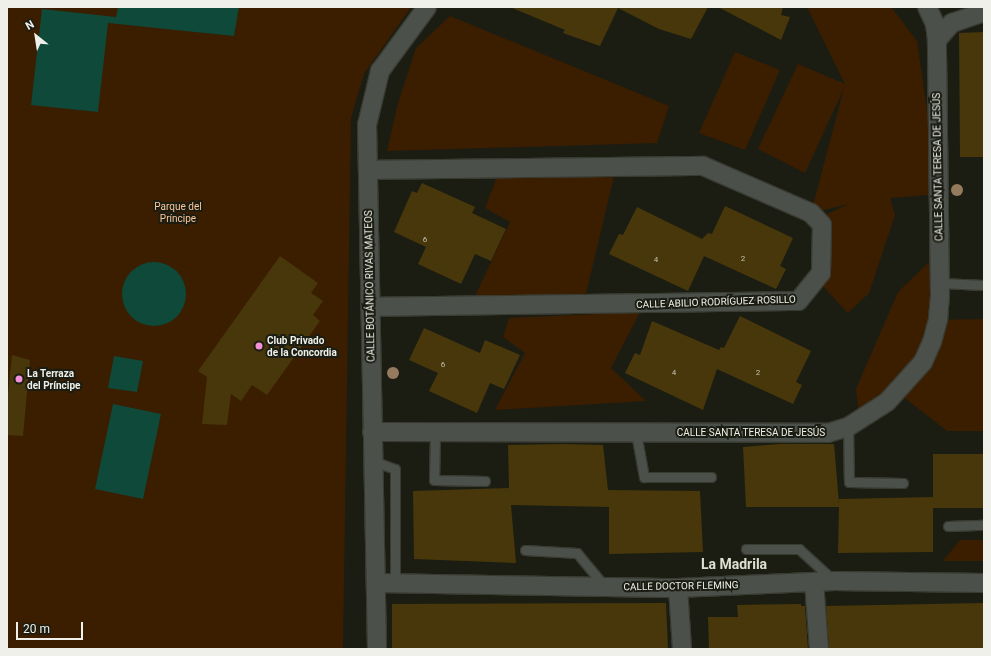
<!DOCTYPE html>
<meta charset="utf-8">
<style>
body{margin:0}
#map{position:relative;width:991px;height:656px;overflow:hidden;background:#1b1d13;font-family:Roboto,sans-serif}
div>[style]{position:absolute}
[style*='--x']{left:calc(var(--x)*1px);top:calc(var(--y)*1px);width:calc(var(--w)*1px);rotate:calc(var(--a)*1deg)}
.green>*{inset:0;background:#3b1d00}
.water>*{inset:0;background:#0f493a}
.round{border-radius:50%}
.building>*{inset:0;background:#47370a}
.roads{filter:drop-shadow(1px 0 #393b31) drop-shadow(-1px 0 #393b31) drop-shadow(0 1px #393b31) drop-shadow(0 -1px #393b31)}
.service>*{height:9px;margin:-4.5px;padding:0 4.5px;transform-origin:4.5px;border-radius:4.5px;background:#4c504b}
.minor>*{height:18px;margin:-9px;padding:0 9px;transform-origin:9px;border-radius:9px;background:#4c504b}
.trees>*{width:12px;height:12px;margin:-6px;border-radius:50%;background:#967a5e}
.dots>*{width:11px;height:11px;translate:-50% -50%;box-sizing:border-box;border:2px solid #1b1d13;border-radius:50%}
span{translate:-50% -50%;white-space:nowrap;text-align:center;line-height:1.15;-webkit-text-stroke:4px #1b1d13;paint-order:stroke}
.number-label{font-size:8px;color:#c4c2b1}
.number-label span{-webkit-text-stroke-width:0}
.street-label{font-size:10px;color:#eef0e9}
.park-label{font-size:10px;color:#fac69b}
.poi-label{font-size:10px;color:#eef0e9;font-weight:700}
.left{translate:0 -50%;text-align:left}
.district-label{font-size:14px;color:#dee1d2;font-weight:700}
.frame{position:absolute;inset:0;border:8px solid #eef0e9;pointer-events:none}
.north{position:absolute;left:16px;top:16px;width:40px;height:40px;-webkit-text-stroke:3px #1b1d13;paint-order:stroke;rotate:330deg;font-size:11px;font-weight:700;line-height:16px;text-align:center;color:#eef0e9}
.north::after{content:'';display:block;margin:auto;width:14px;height:18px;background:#eef0e9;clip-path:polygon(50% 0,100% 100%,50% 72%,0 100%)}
.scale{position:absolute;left:16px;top:622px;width:67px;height:18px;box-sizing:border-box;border:2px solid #eef0e9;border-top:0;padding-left:5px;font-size:12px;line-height:14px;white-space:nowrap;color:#eef0e9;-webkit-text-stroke:3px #1b1d13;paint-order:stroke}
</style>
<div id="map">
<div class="green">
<div style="clip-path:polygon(7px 7px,411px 7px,364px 74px,351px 118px,343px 649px,7px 649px)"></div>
<div style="clip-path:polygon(807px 7px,891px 7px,917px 41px,939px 194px,890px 198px,895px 215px,869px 293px,848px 313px,816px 279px,816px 219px,849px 204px,811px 213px,844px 88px,805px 173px,758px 149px,798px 64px,845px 84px)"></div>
<div style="clip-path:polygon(450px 16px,669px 106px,657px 143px,387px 151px,398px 103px,416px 48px)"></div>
<div style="clip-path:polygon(735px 52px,780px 70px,745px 150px,699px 133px)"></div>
<div style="clip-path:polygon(614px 176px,586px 294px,475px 296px,510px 222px,485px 208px,497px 177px)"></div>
<div style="clip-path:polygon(929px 262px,932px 320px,984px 319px,984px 431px,947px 431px,897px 392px,897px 383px,859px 413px,856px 389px,898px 292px)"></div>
<div style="clip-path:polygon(640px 312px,611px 368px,646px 401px,495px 410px,525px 353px,503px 337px,509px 318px)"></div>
<div style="clip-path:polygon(960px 540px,984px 540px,984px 561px,943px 561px)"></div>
</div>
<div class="water">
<div style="clip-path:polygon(118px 7px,239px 7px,234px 36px,108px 23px,98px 112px,31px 105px,42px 9px,116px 17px)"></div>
<div class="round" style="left:122px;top:262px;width:64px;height:64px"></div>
<div style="clip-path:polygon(114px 356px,143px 361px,137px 392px,108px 388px)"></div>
<div style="clip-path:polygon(113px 404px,161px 414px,143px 499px,95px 489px)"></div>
</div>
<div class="building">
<div style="clip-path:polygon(510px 7px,708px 7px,691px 39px,659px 29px,618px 8px,600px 46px,563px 33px,565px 30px)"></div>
<div style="clip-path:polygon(718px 7px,783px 7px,781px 15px,790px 17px,781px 40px)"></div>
<div style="clip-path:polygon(984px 32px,984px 157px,960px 157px,959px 33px)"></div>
<div style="clip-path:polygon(422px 183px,475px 207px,472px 213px,506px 229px,491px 261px,475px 254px,461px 284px,418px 264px,426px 247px,394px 232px,412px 191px,417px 193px)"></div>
<div style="clip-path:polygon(725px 206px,793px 238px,780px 266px,786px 269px,776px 289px,704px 256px,688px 291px,609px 254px,619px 234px,623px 235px,637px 207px,702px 239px,708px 233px,712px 234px)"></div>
<div style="clip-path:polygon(280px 256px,318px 283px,311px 293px,323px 301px,313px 315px,320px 321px,267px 395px,252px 385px,241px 401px,231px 394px,227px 425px,202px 424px,207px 377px,198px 371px)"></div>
<div style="clip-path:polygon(740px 316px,811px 351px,796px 382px,802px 385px,793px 404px,717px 369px,703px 410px,625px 373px,635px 353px,640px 355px,652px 321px,719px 350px,721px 347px,724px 348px)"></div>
<div style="clip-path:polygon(424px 328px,480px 353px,485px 340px,520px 355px,504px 389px,490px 383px,477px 413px,429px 391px,438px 373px,409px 360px)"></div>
<div style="clip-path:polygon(12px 355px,30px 360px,23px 436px,7px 435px,7px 404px)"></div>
<div style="clip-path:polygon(564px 444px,603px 445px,608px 490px,700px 491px,703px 552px,609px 554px,609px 507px,511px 505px,516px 563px,414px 559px,413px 491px,509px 488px,508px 445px)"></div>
<div style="clip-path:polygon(779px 444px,834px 444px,839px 503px,839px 499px,933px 497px,933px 454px,984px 454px,984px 508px,933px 508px,933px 552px,838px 553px,839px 507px,746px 507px,743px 447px)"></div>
<div style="clip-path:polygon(666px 603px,668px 649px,392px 649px,392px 604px)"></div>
<div style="clip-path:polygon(984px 603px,984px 649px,829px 649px,826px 606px)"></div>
<div style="clip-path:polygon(801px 604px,801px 606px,805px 606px,808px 649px,709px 649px,708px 617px,738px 617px,737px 605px)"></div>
</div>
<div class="roads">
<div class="service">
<div style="--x:940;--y:283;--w:44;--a:2.6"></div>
<div style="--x:848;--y:427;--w:55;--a:89"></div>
<div style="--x:849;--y:482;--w:54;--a:1.1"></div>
<div style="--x:636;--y:433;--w:45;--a:79.7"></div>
<div style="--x:644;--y:477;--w:67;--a:0"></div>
<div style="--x:435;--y:434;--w:46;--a:91.2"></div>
<div style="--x:434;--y:480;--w:51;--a:1.1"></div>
<div style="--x:373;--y:461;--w:23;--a:20"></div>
<div style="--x:395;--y:469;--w:114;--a:90"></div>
<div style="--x:948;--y:526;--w:36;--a:-2"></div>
<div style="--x:746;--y:549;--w:53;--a:0"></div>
<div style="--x:799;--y:549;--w:46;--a:42.4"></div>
<div style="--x:525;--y:550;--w:52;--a:3.3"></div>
<div style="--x:577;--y:553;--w:44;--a:50.5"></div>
</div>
<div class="minor">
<div style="--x:937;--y:40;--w:23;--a:-49"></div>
<div style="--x:952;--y:23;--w:34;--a:-19"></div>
<div style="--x:368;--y:170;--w:335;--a:-0.7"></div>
<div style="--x:703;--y:166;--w:118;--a:23.5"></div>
<div style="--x:811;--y:213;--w:16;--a:47"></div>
<div style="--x:822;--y:225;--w:48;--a:91.2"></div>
<div style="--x:821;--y:273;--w:36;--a:129"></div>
<div style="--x:798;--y:301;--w:428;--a:179.2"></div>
<div style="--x:372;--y:432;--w:456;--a:0.1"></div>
<div style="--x:828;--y:433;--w:21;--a:-17"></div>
<div style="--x:848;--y:427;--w:46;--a:-32.7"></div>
<div style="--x:887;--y:402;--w:54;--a:-48"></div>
<div style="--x:923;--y:362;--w:22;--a:-66"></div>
<div style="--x:932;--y:342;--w:24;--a:-75"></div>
<div style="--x:938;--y:319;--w:23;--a:-85"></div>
<div style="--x:940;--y:296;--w:256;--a:-90.7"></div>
<div style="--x:937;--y:40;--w:16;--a:-97"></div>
<div style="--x:935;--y:24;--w:19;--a:-115"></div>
<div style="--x:814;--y:582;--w:67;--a:85.7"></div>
<div style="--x:377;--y:583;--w:301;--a:1"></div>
<div style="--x:678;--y:588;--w:156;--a:-2.6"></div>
<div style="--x:834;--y:581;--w:150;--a:0.8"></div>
<div style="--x:678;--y:588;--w:61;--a:86.2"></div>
<div style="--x:377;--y:649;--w:524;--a:-91.09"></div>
<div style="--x:367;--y:125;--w:56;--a:-76.5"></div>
<div style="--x:380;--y:71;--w:79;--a:-53.7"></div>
</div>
</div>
<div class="trees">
<div style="left:957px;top:190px"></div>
<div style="left:393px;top:373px"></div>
</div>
<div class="dots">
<div style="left:259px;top:346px;background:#f291d6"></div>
<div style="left:19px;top:379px;background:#f291d6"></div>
</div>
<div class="number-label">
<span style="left:425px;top:240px">6</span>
<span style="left:743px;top:259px">2</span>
<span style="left:656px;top:260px">4</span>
<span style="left:443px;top:365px">6</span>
<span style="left:674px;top:373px">4</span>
<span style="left:758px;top:373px">2</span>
</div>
<div class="street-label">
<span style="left:938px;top:167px;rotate:-91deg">CALLE SANTA TERESA DE JESÚS</span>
<span style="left:370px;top:286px;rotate:-91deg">CALLE BOTÁNICO RIVAS MATEOS</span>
<span style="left:716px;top:302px;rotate:-2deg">CALLE ABILIO RODRÍGUEZ ROSILLO</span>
<span style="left:751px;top:433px">CALLE SANTA TERESA DE JESÚS</span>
<span style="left:681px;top:586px;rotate:-1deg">CALLE DOCTOR FLEMING</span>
</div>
<div class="park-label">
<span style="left:178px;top:212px">Parque del<br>Príncipe</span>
</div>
<div class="poi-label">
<span class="left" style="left:267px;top:346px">Club Privado<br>de la Concordia</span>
<span class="left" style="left:27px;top:379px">La Terraza<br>del Príncipe</span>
</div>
<div class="district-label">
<span style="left:734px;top:564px">La Madrila</span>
</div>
<div class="frame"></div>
<div class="north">N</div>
<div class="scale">20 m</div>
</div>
